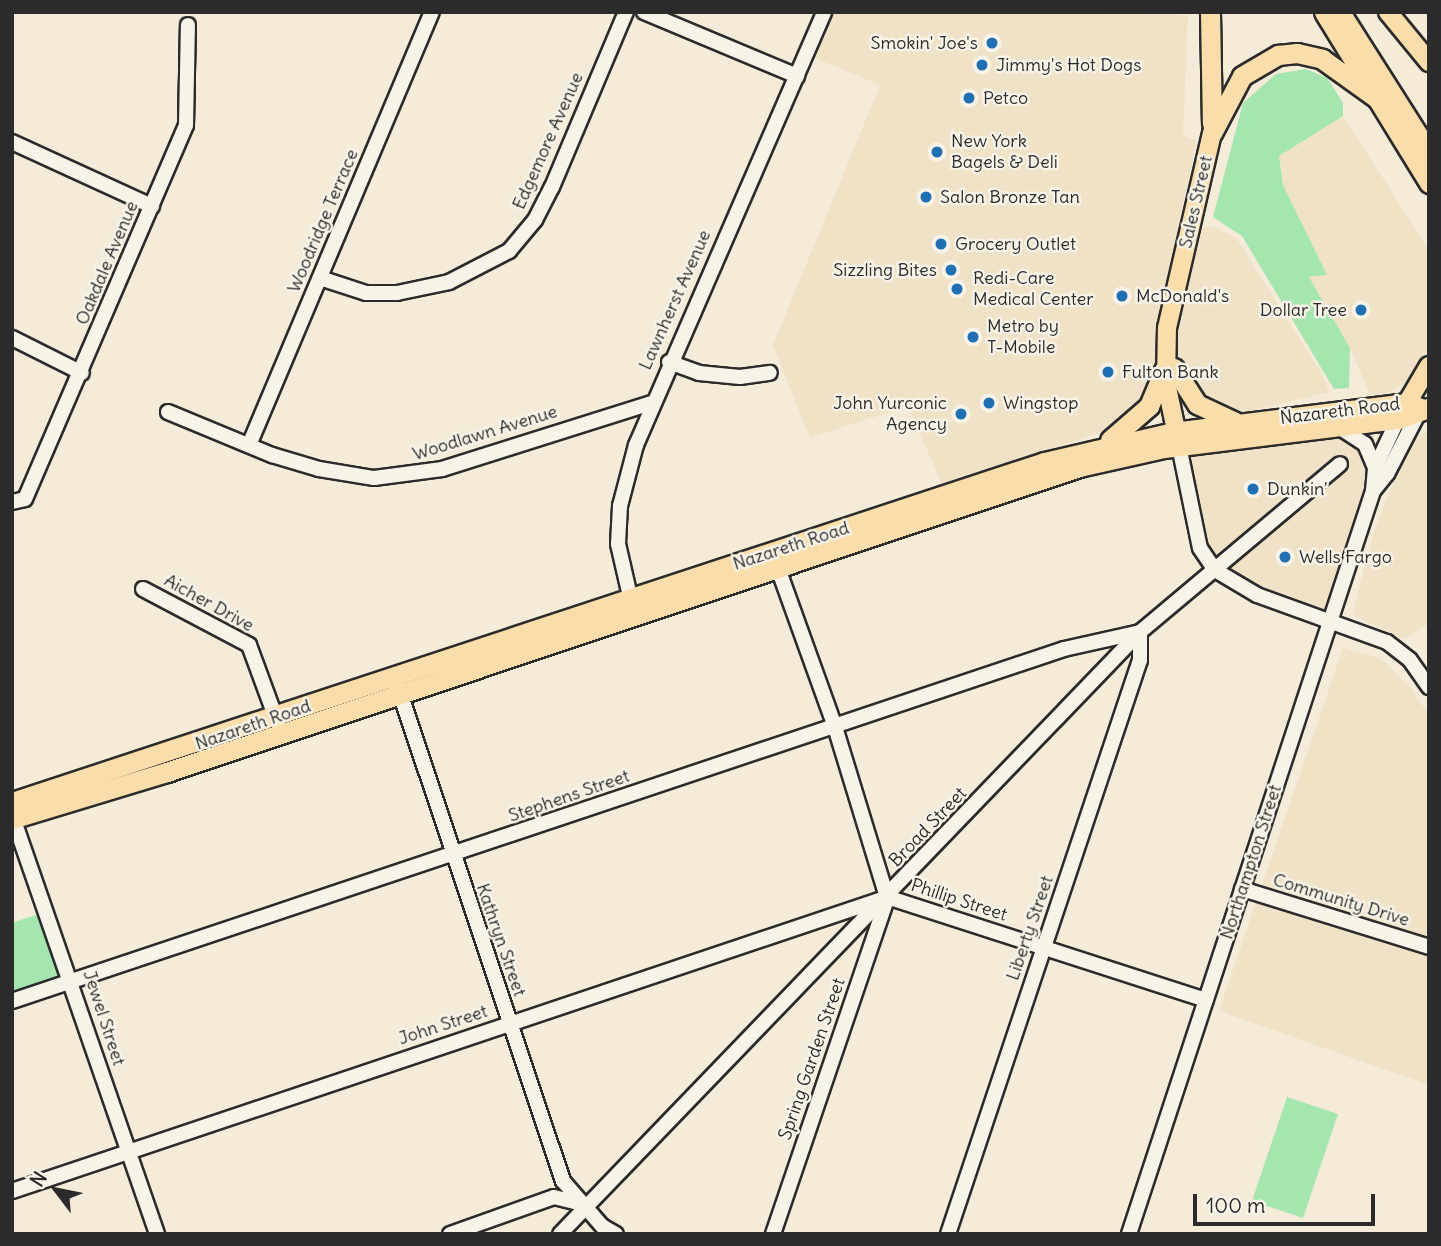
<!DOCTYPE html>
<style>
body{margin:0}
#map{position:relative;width:1441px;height:1246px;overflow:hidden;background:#f4ebd9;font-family:Delius,sans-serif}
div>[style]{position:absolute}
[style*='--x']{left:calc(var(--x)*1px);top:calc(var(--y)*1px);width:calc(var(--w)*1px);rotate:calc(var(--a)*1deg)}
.built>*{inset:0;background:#f0e2c7}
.green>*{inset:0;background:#a5e6b0}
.roads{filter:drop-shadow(2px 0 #2b2b2b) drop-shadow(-2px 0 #2b2b2b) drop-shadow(0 2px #2b2b2b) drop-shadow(0 -2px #2b2b2b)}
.minor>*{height:14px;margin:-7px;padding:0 7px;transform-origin:7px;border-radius:7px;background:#f7f3e8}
.major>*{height:18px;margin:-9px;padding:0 9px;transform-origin:9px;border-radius:9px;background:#f9deab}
.highway>*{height:19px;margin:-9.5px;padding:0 9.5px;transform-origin:9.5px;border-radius:9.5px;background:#f9deab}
.dots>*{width:19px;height:19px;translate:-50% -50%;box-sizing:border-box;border:4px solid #f7f3e8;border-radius:50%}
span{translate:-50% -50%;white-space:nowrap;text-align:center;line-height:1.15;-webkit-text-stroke:5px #f7f3e8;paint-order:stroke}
.poi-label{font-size:18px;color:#2b2b2b}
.right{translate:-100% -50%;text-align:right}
.left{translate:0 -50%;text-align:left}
.street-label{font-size:18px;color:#2b2b2b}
.frame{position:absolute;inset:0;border:14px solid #2b2b2b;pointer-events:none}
.north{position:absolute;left:21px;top:1155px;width:70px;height:70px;-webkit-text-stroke:5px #f7f3e8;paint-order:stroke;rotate:302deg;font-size:19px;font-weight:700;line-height:28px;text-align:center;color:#2b2b2b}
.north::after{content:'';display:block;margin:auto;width:24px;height:32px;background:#2b2b2b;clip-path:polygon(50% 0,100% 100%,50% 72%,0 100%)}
.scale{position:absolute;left:1193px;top:1194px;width:182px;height:32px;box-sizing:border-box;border:4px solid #2b2b2b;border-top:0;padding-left:9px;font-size:21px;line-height:24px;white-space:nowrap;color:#2b2b2b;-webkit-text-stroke:5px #f7f3e8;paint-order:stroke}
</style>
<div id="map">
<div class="built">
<div style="clip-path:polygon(831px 12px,1188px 15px,1183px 135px,1196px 140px,1196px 146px,1177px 229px,1216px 227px,1237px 239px,1322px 374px,1329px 392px,1247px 412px,1219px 408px,1199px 393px,1188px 371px,1150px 376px,1139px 403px,1119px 426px,942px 484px,908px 406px,810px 438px,773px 345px,880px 85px,812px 57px)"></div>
<div style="clip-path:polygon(1343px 116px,1429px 250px,1429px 348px,1412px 378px,1389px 393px,1370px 395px,1350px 348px,1309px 277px,1326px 275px,1283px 185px,1279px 155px)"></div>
<div style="clip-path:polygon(1429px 430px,1429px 623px,1405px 639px,1352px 615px,1374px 532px,1398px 470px,1414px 439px)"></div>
<div style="clip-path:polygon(1353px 434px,1375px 468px,1330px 620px,1257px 595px,1210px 565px,1179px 446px)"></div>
<div style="clip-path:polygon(1343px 648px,1380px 658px,1410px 687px,1429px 715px,1429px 1085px,1219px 1011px)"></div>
</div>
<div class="green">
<div style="clip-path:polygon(1306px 69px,1327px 78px,1343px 103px,1343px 116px,1279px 156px,1283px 185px,1327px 275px,1309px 277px,1350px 348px,1349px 388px,1334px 389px,1242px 236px,1213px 217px,1243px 103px,1276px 74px)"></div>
<div style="clip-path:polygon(47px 911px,72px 982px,12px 1001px,12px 923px)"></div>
<div style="clip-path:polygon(1287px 1097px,1338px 1114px,1303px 1218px,1252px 1201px)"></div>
</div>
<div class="roads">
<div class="minor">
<div style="--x:644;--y:12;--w:166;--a:22.7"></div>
<div style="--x:12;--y:142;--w:154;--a:24.6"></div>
<div style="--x:320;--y:278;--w:48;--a:18.1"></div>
<div style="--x:366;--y:293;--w:31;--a:0"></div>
<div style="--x:397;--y:293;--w:53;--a:-11.9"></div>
<div style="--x:449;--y:282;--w:68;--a:-27.3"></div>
<div style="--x:509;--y:251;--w:40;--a:-50"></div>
<div style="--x:535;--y:220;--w:37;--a:-63"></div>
<div style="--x:552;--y:187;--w:190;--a:-67.1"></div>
<div style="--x:12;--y:338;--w:78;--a:26.6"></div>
<div style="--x:669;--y:362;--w:32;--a:20"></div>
<div style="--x:699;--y:373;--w:41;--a:5.6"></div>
<div style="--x:740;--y:377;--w:30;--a:-8"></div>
<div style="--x:168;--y:412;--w:113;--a:22.5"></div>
<div style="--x:272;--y:455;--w:49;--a:16.6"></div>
<div style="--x:319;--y:469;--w:56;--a:9.3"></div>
<div style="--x:374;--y:478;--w:69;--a:-7.5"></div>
<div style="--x:442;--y:469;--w:219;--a:-17.5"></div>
<div style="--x:1337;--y:426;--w:33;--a:33"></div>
<div style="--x:1365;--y:444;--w:26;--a:67"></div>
<div style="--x:249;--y:445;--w:470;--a:-67.1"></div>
<div style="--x:1179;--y:446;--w:104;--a:78.4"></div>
<div style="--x:1200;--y:548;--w:27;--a:56"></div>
<div style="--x:1215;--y:570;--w:49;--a:30.8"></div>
<div style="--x:1257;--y:595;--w:138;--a:19.9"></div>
<div style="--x:1387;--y:642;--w:29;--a:38"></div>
<div style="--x:1410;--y:660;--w:33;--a:55"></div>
<div style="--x:1373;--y:491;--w:22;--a:-51"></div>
<div style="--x:1387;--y:474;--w:74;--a:-62.7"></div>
<div style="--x:12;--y:502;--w:13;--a:-13"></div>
<div style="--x:25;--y:499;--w:407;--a:-66.7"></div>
<div style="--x:186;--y:125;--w:100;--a:-88.9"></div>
<div style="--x:775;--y:560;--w:177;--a:70.2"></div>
<div style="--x:835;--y:727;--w:178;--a:73"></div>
<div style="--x:143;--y:589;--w:120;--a:27.8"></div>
<div style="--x:249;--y:645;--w:84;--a:69.8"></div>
<div style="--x:632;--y:605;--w:63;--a:-102.9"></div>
<div style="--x:618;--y:544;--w:38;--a:-87"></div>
<div style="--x:620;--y:506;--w:63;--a:-75.3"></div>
<div style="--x:636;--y:445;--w:472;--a:-66.5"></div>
<div style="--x:398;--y:687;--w:521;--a:71.53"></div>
<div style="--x:563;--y:1181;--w:60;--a:49.1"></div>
<div style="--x:602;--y:1226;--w:16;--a:30"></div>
<div style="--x:12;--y:815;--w:443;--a:70.9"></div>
<div style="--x:1242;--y:889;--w:196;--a:17.2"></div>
<div style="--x:887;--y:897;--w:335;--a:17.9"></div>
<div style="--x:12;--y:1001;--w:1109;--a:-18.5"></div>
<div style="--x:1064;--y:649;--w:78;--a:-12.6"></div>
<div style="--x:1140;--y:632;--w:28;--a:90"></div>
<div style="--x:1140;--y:660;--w:605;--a:108.49"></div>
<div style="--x:12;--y:1191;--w:918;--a:-18.55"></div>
<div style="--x:450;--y:1234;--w:110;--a:-19.6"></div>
<div style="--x:554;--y:1197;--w:25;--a:14"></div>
<div style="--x:560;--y:1234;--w:836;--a:-46.07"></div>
<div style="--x:1140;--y:632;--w:261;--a:-40"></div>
<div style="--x:773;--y:1234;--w:351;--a:-71.2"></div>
<div style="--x:1129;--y:1234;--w:782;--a:-71.82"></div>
<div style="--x:1373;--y:491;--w:23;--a:-85"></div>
<div style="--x:1375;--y:468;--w:54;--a:-64.9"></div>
</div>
<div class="major">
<div style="--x:1388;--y:12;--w:65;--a:50.6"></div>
<div style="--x:1400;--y:415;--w:57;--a:-59.4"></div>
<div style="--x:1179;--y:444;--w:62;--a:-102"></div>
<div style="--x:1166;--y:383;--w:55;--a:-89"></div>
<div style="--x:1167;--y:328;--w:200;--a:-77"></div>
</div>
<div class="highway">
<div style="--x:1210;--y:12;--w:111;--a:89"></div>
<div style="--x:1324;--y:12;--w:201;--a:58.4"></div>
<div style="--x:1340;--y:12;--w:166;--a:57.6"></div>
<div style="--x:1212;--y:133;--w:64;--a:-62.2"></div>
<div style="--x:1242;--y:76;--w:42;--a:-30.3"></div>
<div style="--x:1278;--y:55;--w:19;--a:-6"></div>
<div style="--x:1297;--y:53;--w:26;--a:13"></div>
<div style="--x:1322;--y:59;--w:70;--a:35.7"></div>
<div style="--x:1174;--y:368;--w:43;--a:57.4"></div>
<div style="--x:1197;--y:404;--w:42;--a:25.3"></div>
<div style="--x:1181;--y:431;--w:228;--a:-7.1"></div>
<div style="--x:1407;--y:403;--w:15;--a:20"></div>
<div style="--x:1110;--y:440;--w:52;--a:-41.1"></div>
<div style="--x:1149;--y:406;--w:41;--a:-67.2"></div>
<div style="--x:12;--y:802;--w:1087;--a:-18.23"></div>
<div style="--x:1044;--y:462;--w:132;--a:-13.1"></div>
<div style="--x:12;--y:819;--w:162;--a:-16.9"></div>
<div style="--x:167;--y:772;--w:962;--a:-18.49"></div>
<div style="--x:1079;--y:467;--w:87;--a:-12.6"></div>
<div style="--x:1164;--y:448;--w:236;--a:-7.1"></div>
<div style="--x:1398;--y:419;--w:33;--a:-20"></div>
</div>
</div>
<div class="dots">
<div style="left:992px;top:43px;background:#1f6fb2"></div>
<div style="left:982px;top:65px;background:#1f6fb2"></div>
<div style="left:969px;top:98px;background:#1f6fb2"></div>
<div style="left:937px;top:152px;background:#1f6fb2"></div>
<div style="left:926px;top:197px;background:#1f6fb2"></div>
<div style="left:941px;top:244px;background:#1f6fb2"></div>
<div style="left:951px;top:270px;background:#1f6fb2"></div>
<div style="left:957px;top:289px;background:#1f6fb2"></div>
<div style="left:1122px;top:296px;background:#1f6fb2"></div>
<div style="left:1361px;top:310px;background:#1f6fb2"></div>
<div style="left:973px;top:337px;background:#1f6fb2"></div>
<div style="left:1108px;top:372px;background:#1f6fb2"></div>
<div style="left:989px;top:403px;background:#1f6fb2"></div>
<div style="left:961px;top:414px;background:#1f6fb2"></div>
<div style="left:1253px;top:489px;background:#1f6fb2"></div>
<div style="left:1285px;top:557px;background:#1f6fb2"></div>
</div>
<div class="poi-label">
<span class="right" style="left:978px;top:43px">Smokin' Joe's</span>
<span class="left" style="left:996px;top:65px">Jimmy's Hot Dogs</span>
<span class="left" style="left:983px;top:98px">Petco</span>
<span class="left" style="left:951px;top:152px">New York<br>Bagels &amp; Deli</span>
<span class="left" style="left:940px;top:197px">Salon Bronze Tan</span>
<span class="left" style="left:955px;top:244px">Grocery Outlet</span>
<span class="right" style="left:937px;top:270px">Sizzling Bites</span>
<span class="left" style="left:973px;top:289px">Redi-Care<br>Medical Center</span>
<span class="left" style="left:1136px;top:296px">McDonald's</span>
<span class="right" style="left:1347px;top:310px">Dollar Tree</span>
<span class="left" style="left:987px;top:337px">Metro by<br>T-Mobile</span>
<span class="left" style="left:1122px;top:372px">Fulton Bank</span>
<span class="left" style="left:1003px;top:403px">Wingstop</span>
<span class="right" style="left:947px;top:414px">John Yurconic<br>Agency</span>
<span class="left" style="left:1267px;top:489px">Dunkin'</span>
<span class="left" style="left:1299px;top:557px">Wells Fargo</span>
</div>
<div class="street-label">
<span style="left:548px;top:141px;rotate:-66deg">Edgemore Avenue</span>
<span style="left:1196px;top:202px;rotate:-77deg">Sales Street</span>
<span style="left:323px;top:221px;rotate:-67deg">Woodridge Terrace</span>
<span style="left:107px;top:263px;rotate:-67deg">Oakdale Avenue</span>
<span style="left:675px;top:300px;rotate:-66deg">Lawnherst Avenue</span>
<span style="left:1340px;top:411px;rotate:-7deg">Nazareth Road</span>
<span style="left:485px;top:433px;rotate:-17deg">Woodlawn Avenue</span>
<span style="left:791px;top:546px;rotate:-18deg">Nazareth Road</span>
<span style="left:209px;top:603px;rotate:29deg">Aicher Drive</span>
<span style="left:253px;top:725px;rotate:-19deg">Nazareth Road</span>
<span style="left:569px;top:796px;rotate:-19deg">Stephens Street</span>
<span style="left:928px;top:827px;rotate:-46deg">Broad Street</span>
<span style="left:1251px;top:862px;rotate:-72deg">Northampton Street</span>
<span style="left:959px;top:900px;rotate:18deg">Phillip Street</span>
<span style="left:1341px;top:900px;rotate:17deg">Community Drive</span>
<span style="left:1030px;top:928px;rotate:-71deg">Liberty Street</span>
<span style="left:501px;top:940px;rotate:71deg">Kathryn Street</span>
<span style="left:104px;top:1018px;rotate:72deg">Jewel Street</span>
<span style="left:443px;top:1025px;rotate:-18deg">John Street</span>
<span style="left:812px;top:1059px;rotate:-71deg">Spring Garden Street</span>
</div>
<div class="frame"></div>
<div class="north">N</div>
<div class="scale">100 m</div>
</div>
